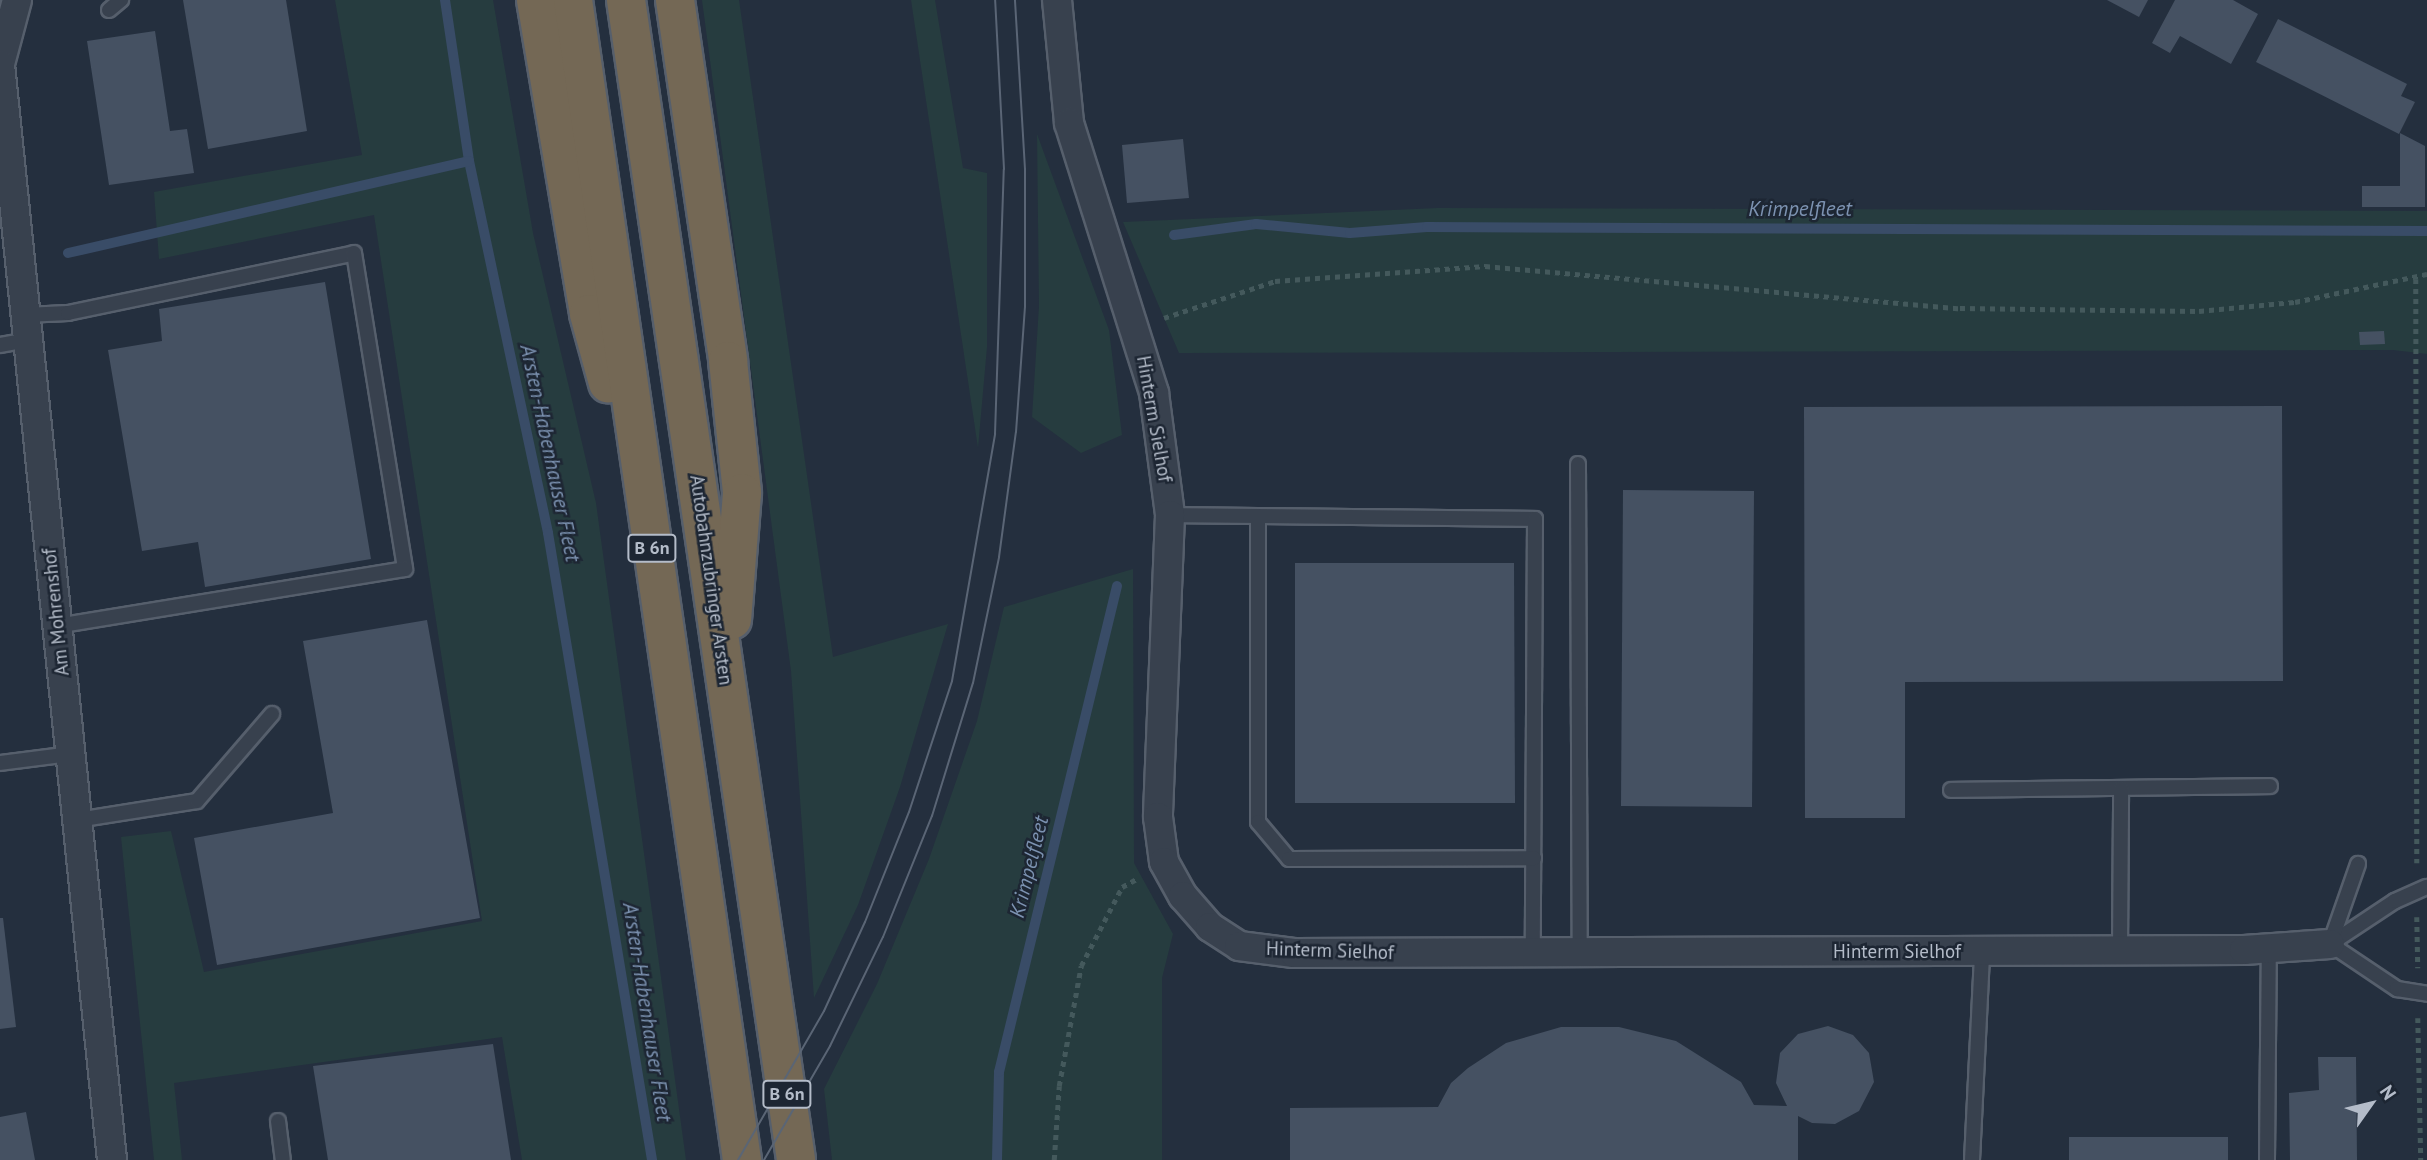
<!DOCTYPE html>
<style>
body{margin:0}
#map{position:relative;width:2427px;height:1160px;overflow:hidden;background:#242f3e;font-family:"PT Sans",sans-serif}
div>[style]{position:absolute}
[style*='--x']{left:calc(var(--x)*1px);top:calc(var(--y)*1px);width:calc(var(--w)*1px);rotate:calc(var(--a)*1deg)}
.green>*{inset:0;background:#263c3f}
.stream>*{height:10px;margin:-5px;padding:0 5px;transform-origin:5px;border-radius:5px;background:#394c67}
.building>*{inset:0;background:#455162}
.path>*{height:4.5px;margin-top:-2.25px;transform-origin:0;background:repeating-linear-gradient(90deg,#44595c 0 5px,transparent 0 10px)}
.roads{filter:drop-shadow(2px 0 #565f6c) drop-shadow(-2px 0 #565f6c) drop-shadow(0 2px #565f6c) drop-shadow(0 -2px #565f6c)}
.lane>*{height:14px;margin:-7px;padding:0 7px;transform-origin:7px;border-radius:7px;background:#38414e}
.street>*{height:28px;margin:-14px;padding:0 14px;transform-origin:14px;border-radius:14px;background:#38414e}
.highway>*{height:38px;margin:-19px;padding:0 19px;transform-origin:19px;border-radius:19px;background:#746855}
.tram>*{height:2px;margin:-1px;padding:0 1px;transform-origin:1px;border-radius:1px;background:#5a6575}
span{translate:-50% -50%;white-space:nowrap;text-align:center;line-height:1.15;-webkit-text-stroke:5px #1d2633;paint-order:stroke}
.shield-label span{padding:2px 5px;background:#1d2633;border:2px solid;border-radius:5px;-webkit-text-stroke-width:0}
.shield-label{font-size:18px;color:#b4bcc9;font-weight:700}
.street-label{font-size:19px;color:#b4bcc9}
.water-label{font-size:21px;color:#7c92b1;font-style:italic}
.north{position:absolute;left:2336px;top:1069px;width:70px;height:70px;-webkit-text-stroke:5px #1d2633;paint-order:stroke;rotate:56deg;font-size:19px;font-weight:700;line-height:28px;text-align:center;color:#b4bcc9}
.north::after{content:'';display:block;margin:auto;width:24px;height:32px;background:#b4bcc9;clip-path:polygon(50% 0,100% 100%,50% 72%,0 100%)}
</style>
<div id="map">
<div class="green">
<div style="clip-path:polygon(335px 0,493px 0,533px 233px,596px 503px,686px 1160px,522px 1160px,502px 1037px,174px 1083px,182px 1160px,154px 1160px,121px 837px,171px 831px,204px 972px,482px 921px,374px 215px,159px 259px,154px 192px,362px 155px)"></div>
<div style="clip-path:polygon(702px 0,739px 0,833px 657px,948px 624px,900px 787px,858px 905px,814px 998px,791px 671px)"></div>
<div style="clip-path:polygon(911px 0,935px 0,963px 168px,987px 173px,987px 347px,978px 448px)"></div>
<div style="clip-path:polygon(1037px 134px,1109px 330px,1122px 435px,1081px 453px,1032px 417px,1039px 306px)"></div>
<div style="clip-path:polygon(1438px 208px,2427px 211px,2427px 354px,2393px 350px,1179px 353px,1123px 222px)"></div>
<div style="clip-path:polygon(1133px 569px,1134px 863px,1173px 934px,1162px 978px,1162px 1160px,832px 1160px,824px 1089px,877px 984px,929px 859px,977px 721px,1004px 607px)"></div>
</div>
<div class="stream">
<div style="--x:445;--y:0;--w:163;--a:81.5"></div>
<div style="--x:469;--y:161;--w:380;--a:78"></div>
<div style="--x:548;--y:533;--w:636;--a:80.58"></div>
<div style="--x:1174;--y:235;--w:83;--a:-7.6"></div>
<div style="--x:1256;--y:224;--w:94;--a:5.5"></div>
<div style="--x:1350;--y:233;--w:77;--a:-4.5"></div>
<div style="--x:1427;--y:227;--w:1000;--a:0.23"></div>
<div style="--x:68;--y:253;--w:411;--a:-12.9"></div>
<div style="--x:997;--y:1160;--w:88;--a:-88.7"></div>
<div style="--x:999;--y:1072;--w:500;--a:-76.35"></div>
</div>
<div class="building">
<div style="clip-path:polygon(183px 0,286px 0,307px 131px,208px 149px)"></div>
<div style="clip-path:polygon(2107px 0,2148px 0,2139px 17px)"></div>
<div style="clip-path:polygon(2175px 0,2233px 0,2258px 14px,2231px 64px,2180px 36px,2170px 53px,2152px 43px)"></div>
<div style="clip-path:polygon(2278px 19px,2407px 84px,2401px 96px,2415px 102px,2399px 134px,2256px 62px)"></div>
<div style="clip-path:polygon(155px 31px,170px 131px,187px 129px,194px 173px,109px 185px,87px 41px)"></div>
<div style="clip-path:polygon(2400px 133px,2425px 146px,2425px 207px,2362px 207px,2362px 186px,2400px 186px)"></div>
<div style="clip-path:polygon(1183px 139px,1189px 198px,1127px 203px,1122px 145px)"></div>
<div style="clip-path:polygon(325px 282px,371px 559px,205px 587px,198px 542px,142px 551px,108px 350px,162px 341px,159px 309px)"></div>
<div style="clip-path:polygon(2384px 331px,2385px 344px,2360px 345px,2359px 332px)"></div>
<div style="clip-path:polygon(2282px 406px,2283px 681px,1905px 682px,1905px 818px,1805px 818px,1804px 407px)"></div>
<div style="clip-path:polygon(1623px 490px,1754px 491px,1752px 807px,1621px 806px)"></div>
<div style="clip-path:polygon(1295px 563px,1514px 563px,1515px 803px,1295px 803px)"></div>
<div style="clip-path:polygon(427px 620px,480px 918px,217px 965px,194px 838px,333px 813px,303px 641px)"></div>
<div style="clip-path:polygon(0 918px,3px 918px,16px 1027px,0 1029px)"></div>
<div style="clip-path:polygon(1828px 1026px,1853px 1035px,1869px 1053px,1874px 1082px,1859px 1111px,1835px 1124px,1812px 1123px,1798px 1116px,1798px 1160px,1290px 1160px,1290px 1108px,1438px 1107px,1451px 1083px,1468px 1068px,1506px 1043px,1561px 1027px,1619px 1027px,1676px 1041px,1741px 1082px,1754px 1105px,1787px 1106px,1776px 1083px,1780px 1053px,1798px 1034px)"></div>
<div style="clip-path:polygon(493px 1044px,511px 1160px,328px 1160px,313px 1066px)"></div>
<div style="clip-path:polygon(2318px 1057px,2356px 1057px,2357px 1160px,2290px 1160px,2289px 1093px,2319px 1090px)"></div>
<div style="clip-path:polygon(26px 1112px,35px 1160px,0 1160px,0 1117px)"></div>
<div style="clip-path:polygon(2069px 1137px,2228px 1137px,2228px 1160px,2069px 1160px)"></div>
</div>
<div class="path">
<div style="--x:2416;--y:279;--w:584;--a:89.9"></div>
<div style="--x:1164;--y:318;--w:117;--a:-18.4"></div>
<div style="--x:1275;--y:281;--w:211;--a:-4.1"></div>
<div style="--x:1485;--y:266;--w:477;--a:5.1"></div>
<div style="--x:1960;--y:308;--w:239;--a:0.7"></div>
<div style="--x:2199;--y:311;--w:96;--a:-5.4"></div>
<div style="--x:2295;--y:302;--w:135;--a:-12"></div>
<div style="--x:2417;--y:917;--w:51;--a:88.9"></div>
<div style="--x:2418;--y:1018;--w:142;--a:88.8"></div>
<div style="--x:1054;--y:1160;--w:74;--a:-86.1"></div>
<div style="--x:1059;--y:1086;--w:122;--a:-79.6"></div>
<div style="--x:1081;--y:966;--w:89;--a:-62.6"></div>
<div style="--x:1122;--y:887;--w:18;--a:-29"></div>
</div>
<div class="roads">
<div class="lane">
<div style="--x:109;--y:10;--w:16;--a:-40"></div>
<div style="--x:25;--y:315;--w:43;--a:-2.7"></div>
<div style="--x:68;--y:313;--w:292;--a:-11.8"></div>
<div style="--x:354;--y:253;--w:320;--a:80.8"></div>
<div style="--x:405;--y:569;--w:353;--a:170.7"></div>
<div style="--x:0;--y:345;--w:28;--a:-10"></div>
<div style="--x:1578;--y:464;--w:491;--a:89.8"></div>
<div style="--x:1170;--y:515;--w:365;--a:0.6"></div>
<div style="--x:1535;--y:519;--w:436;--a:90.3"></div>
<div style="--x:1258;--y:516;--w:306;--a:90"></div>
<div style="--x:1258;--y:822;--w:48;--a:50"></div>
<div style="--x:1289;--y:859;--w:245;--a:-0.2"></div>
<div style="--x:0;--y:763;--w:71;--a:-7.3"></div>
<div style="--x:1951;--y:790;--w:319;--a:-0.7"></div>
<div style="--x:77;--y:820;--w:121;--a:-9"></div>
<div style="--x:197;--y:801;--w:115;--a:-49.2"></div>
<div style="--x:2330;--y:944;--w:78;--a:-33.5"></div>
<div style="--x:2395;--y:901;--w:35;--a:-24"></div>
<div style="--x:2330;--y:944;--w:81;--a:33.9"></div>
<div style="--x:2397;--y:989;--w:30;--a:9"></div>
<div style="--x:2330;--y:944;--w:85;--a:-70.7"></div>
<div style="--x:2120;--y:950;--w:162;--a:-89.6"></div>
<div style="--x:278;--y:1121;--w:39;--a:83"></div>
<div style="--x:1972;--y:1160;--w:208;--a:-87.2"></div>
<div style="--x:2267;--y:1160;--w:212;--a:-89.5"></div>
</div>
<div class="street">
<div style="--x:1057;--y:0;--w:124;--a:84.4"></div>
<div style="--x:1069;--y:123;--w:283;--a:72.5"></div>
<div style="--x:1154;--y:393;--w:123;--a:82.5"></div>
<div style="--x:1170;--y:515;--w:302;--a:92.3"></div>
<div style="--x:1158;--y:817;--w:45;--a:82.4"></div>
<div style="--x:1164;--y:862;--w:39;--a:61"></div>
<div style="--x:1183;--y:896;--w:41;--a:48.9"></div>
<div style="--x:1210;--y:927;--w:35;--a:33"></div>
<div style="--x:1239;--y:946;--w:55;--a:7.3"></div>
<div style="--x:1294;--y:953;--w:950;--a:-0.18"></div>
<div style="--x:2244;--y:950;--w:86;--a:-4"></div>
<div style="--x:0;--y:64;--w:66;--a:-75.1"></div>
<div style="--x:0;--y:65;--w:1101;--a:84.16"></div>
</div>
<div class="highway">
<div style="--x:536;--y:0;--w:318;--a:80.4"></div>
<div style="--x:589;--y:314;--w:72;--a:74.6"></div>
<div style="--x:573;--y:0;--w:1172;--a:81.71"></div>
<div style="--x:626;--y:0;--w:1172;--a:81.66"></div>
<div style="--x:675;--y:0;--w:365;--a:81.6"></div>
<div style="--x:728;--y:361;--w:133;--a:83.9"></div>
<div style="--x:742;--y:493;--w:127;--a:94.5"></div>
</div>
</div>
<div class="tram">
<div style="--x:738;--y:1160;--w:172;--a:-60"></div>
<div style="--x:824;--y:1011;--w:98;--a:-65.3"></div>
<div style="--x:865;--y:922;--w:118;--a:-68.2"></div>
<div style="--x:909;--y:812;--w:138;--a:-71.8"></div>
<div style="--x:952;--y:681;--w:251;--a:-80.1"></div>
<div style="--x:995;--y:434;--w:265;--a:-88.1"></div>
<div style="--x:1004;--y:169;--w:169;--a:-93"></div>
<div style="--x:764;--y:1160;--w:132;--a:-59.9"></div>
<div style="--x:830;--y:1046;--w:121;--a:-64.1"></div>
<div style="--x:883;--y:937;--w:131;--a:-68"></div>
<div style="--x:932;--y:816;--w:139;--a:-72.9"></div>
<div style="--x:973;--y:683;--w:129;--a:-78.3"></div>
<div style="--x:999;--y:557;--w:126;--a:-82.3"></div>
<div style="--x:1016;--y:432;--w:125;--a:-85.9"></div>
<div style="--x:1025;--y:307;--w:138;--a:-90"></div>
<div style="--x:1025;--y:169;--w:169;--a:-93.4"></div>
</div>
<div class="shield-label">
<span style="left:652px;top:548px">B 6n</span>
<span style="left:787px;top:1094px">B 6n</span>
</div>
<div class="street-label">
<span style="left:1154px;top:419px;rotate:80deg">Hinterm Sielhof</span>
<span style="left:711px;top:580px;rotate:82deg">Autobahnzubringer Arsten</span>
<span style="left:56px;top:612px;rotate:-96deg">Am Mohrenshof</span>
<span style="left:1330px;top:951px;rotate:2deg">Hinterm Sielhof</span>
<span style="left:1897px;top:952px">Hinterm Sielhof</span>
</div>
<div class="water-label">
<span style="left:1800px;top:209px">Krimpelfleet</span>
<span style="left:550px;top:453px;rotate:78deg">Arsten-Habenhauser Fleet</span>
<span style="left:1029px;top:867px;rotate:-76deg">Krimpelfleet</span>
<span style="left:647px;top:1012px;rotate:81deg">Arsten-Habenhauser Fleet</span>
</div>
<div class="north">N</div>
</div>
